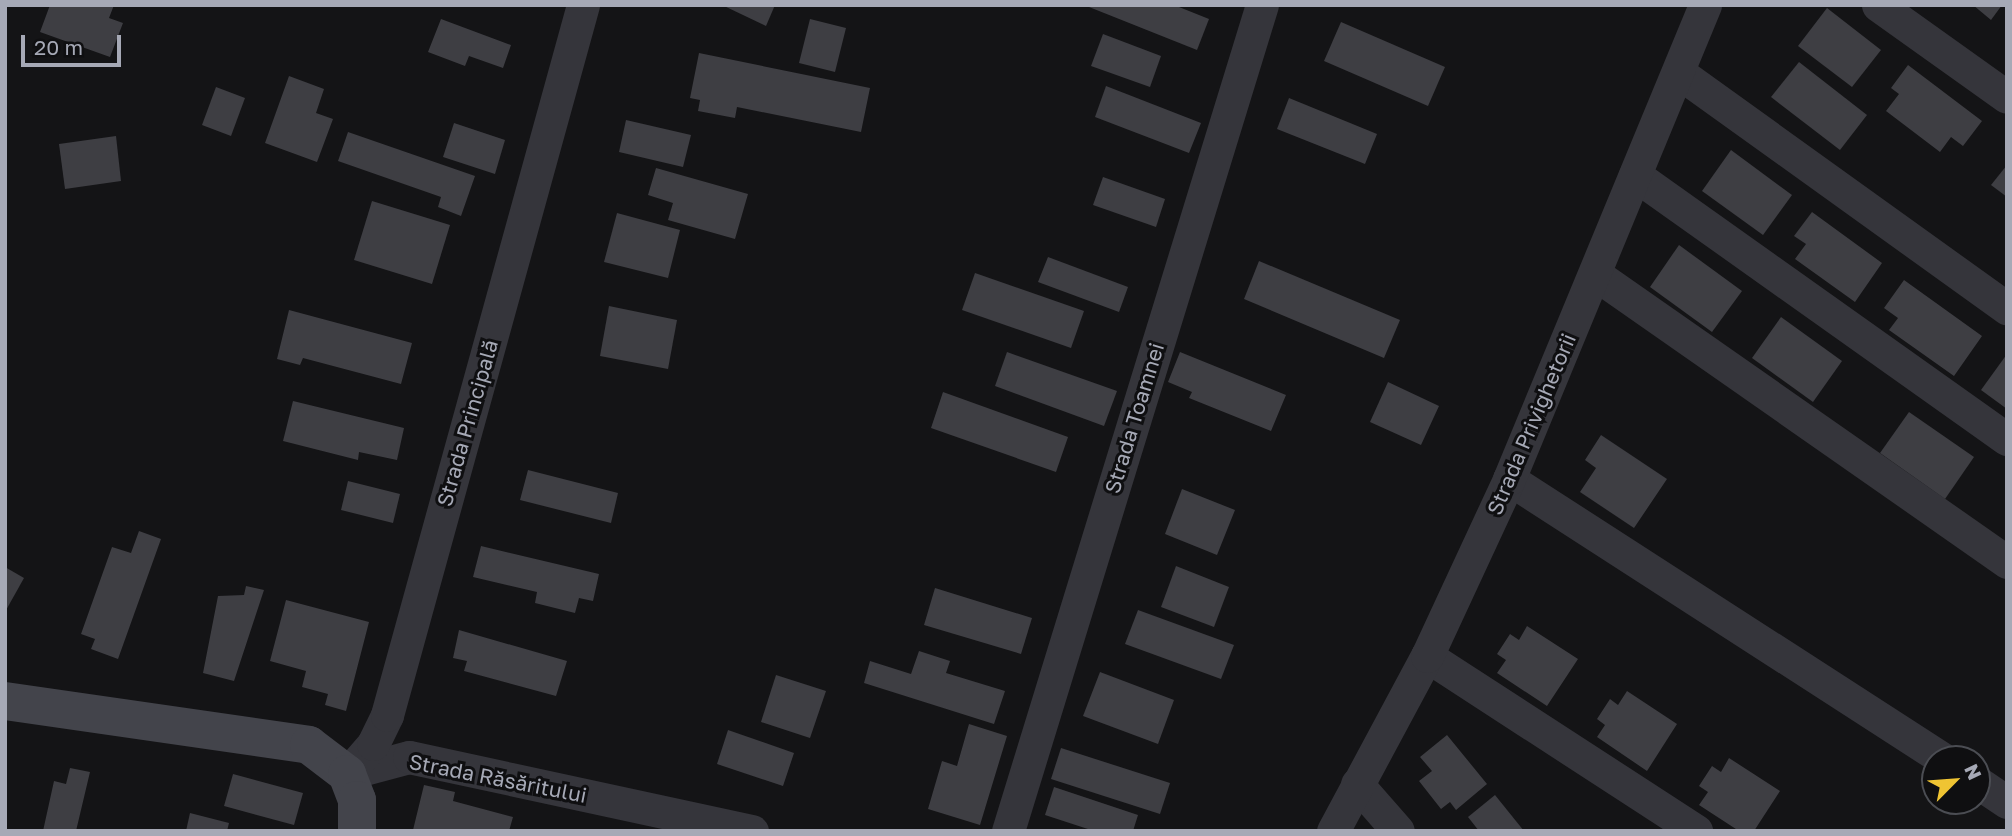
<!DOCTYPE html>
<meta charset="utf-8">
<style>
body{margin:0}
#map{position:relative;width:2012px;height:836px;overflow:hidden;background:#141416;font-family:"Golos Text",sans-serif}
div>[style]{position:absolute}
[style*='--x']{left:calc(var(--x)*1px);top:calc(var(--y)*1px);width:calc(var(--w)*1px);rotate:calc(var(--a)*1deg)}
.building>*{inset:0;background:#3e3e43}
.minor>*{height:33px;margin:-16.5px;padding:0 16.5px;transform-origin:16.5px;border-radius:16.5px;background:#35353b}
.secondary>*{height:38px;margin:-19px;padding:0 19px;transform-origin:19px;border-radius:19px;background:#43444b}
span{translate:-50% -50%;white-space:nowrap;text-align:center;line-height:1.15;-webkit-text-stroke:6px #0f0f11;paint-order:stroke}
.street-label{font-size:21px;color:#a6a9b6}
.frame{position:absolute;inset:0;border:7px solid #a6a9b6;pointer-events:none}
.north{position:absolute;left:1921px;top:745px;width:70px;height:70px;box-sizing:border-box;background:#0f0f11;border:2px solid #4b4d53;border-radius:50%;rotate:65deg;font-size:19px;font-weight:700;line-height:28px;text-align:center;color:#a6a9b6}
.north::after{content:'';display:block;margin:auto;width:24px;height:32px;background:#efc433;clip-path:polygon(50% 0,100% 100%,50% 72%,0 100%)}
.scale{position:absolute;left:21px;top:35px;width:100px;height:32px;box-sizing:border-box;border:4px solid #a6a9b6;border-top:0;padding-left:9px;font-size:21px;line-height:24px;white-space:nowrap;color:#a6a9b6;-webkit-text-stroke:5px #0f0f11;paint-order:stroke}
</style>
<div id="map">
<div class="building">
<div style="clip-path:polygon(50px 5px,114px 5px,109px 18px,123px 23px,110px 57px,40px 32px)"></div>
<div style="clip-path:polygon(722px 5px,775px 5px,766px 26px)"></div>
<div style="clip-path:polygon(1084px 5px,1174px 5px,1209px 19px,1197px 50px)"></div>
<div style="clip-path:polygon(1973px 5px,2002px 5px,1991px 20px)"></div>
<div style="clip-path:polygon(1827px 8px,1881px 50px,1852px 87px,1798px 46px)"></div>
<div style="clip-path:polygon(441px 19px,511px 45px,503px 68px,469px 56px,465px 66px,428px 52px)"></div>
<div style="clip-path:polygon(810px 19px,846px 28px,835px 72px,799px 63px)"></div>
<div style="clip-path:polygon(1341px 22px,1445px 67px,1428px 106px,1324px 61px)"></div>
<div style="clip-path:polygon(1103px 34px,1161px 56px,1150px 87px,1091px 66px)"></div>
<div style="clip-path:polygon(699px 53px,870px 88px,861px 132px,737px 107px,735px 118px,698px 111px,700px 100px,690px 98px)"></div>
<div style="clip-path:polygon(1799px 62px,1867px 115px,1840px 150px,1771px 97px)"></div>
<div style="clip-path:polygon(1908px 65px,1982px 121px,1963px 146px,1951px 137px,1940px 152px,1886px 111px,1899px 94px,1891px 88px)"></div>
<div style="clip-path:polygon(289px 76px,324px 89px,316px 113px,333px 119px,317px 162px,265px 143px)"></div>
<div style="clip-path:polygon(1106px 86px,1201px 123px,1189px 153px,1095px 117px)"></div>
<div style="clip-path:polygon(216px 87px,245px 98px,231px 136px,202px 125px)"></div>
<div style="clip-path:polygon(1289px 98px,1377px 134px,1365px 164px,1277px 129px)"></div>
<div style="clip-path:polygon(626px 120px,691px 135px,683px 167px,619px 152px)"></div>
<div style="clip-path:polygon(454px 123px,505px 140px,495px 174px,443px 157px)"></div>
<div style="clip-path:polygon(348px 132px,475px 176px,461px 216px,438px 207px,441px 197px,338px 161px)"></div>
<div style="clip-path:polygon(116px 136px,121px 181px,65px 189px,59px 144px)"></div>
<div style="clip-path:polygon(1731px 150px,1792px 195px,1763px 235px,1702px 191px)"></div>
<div style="clip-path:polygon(2007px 165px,2007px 197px,1991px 185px)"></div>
<div style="clip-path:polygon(656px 168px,748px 194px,735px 239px,668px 220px,673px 203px,648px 195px)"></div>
<div style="clip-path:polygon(1103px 177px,1165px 199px,1156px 227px,1093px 205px)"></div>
<div style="clip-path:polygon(372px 201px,450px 225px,432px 284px,354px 260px)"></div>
<div style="clip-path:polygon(1812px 212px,1882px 263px,1855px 302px,1795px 259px,1806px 244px,1794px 236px)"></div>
<div style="clip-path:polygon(617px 213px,680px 230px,668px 278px,604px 262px)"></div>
<div style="clip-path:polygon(1679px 245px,1742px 291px,1712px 332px,1650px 287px)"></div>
<div style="clip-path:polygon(1048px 257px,1128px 287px,1119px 312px,1038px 282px)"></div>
<div style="clip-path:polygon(1259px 261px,1400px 320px,1384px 358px,1244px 299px)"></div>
<div style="clip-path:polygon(975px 273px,1084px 311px,1071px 348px,962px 310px)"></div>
<div style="clip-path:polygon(1904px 280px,1982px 336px,1954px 376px,1889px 330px,1898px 318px,1884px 308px)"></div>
<div style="clip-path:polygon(609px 306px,677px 320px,668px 369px,600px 356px)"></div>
<div style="clip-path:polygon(289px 310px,412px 343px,401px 384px,303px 358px,300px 365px,277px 359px)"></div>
<div style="clip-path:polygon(1781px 317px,1842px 361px,1813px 402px,1752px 358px)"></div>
<div style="clip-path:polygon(1007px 352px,1117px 391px,1104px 426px,995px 386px)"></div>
<div style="clip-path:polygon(1180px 352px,1286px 395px,1271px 431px,1189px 398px,1192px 392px,1168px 382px)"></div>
<div style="clip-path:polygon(2007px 354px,2007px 409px,1981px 390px)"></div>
<div style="clip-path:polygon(1388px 382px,1439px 406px,1421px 445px,1370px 422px)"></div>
<div style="clip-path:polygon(943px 392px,1068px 437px,1056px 472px,931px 428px)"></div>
<div style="clip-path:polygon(293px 401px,404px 428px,397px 460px,359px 452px,358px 460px,283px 441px)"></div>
<div style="clip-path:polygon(1909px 412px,1974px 457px,1945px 499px,1880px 453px)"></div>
<div style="clip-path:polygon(1601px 435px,1667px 479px,1634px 528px,1580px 492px,1596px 468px,1585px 460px)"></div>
<div style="clip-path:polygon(528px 470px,618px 493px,611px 523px,520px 500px)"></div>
<div style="clip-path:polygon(348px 481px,400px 494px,393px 523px,341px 510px)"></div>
<div style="clip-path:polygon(1182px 489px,1235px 510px,1217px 555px,1165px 534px)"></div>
<div style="clip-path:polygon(139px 531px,161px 539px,118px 659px,91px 649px,95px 639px,81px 634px,112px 547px,131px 553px)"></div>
<div style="clip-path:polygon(481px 546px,599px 574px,593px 601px,579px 598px,575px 613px,535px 603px,537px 592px,473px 577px)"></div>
<div style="clip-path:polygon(1176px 566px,1229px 587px,1214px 627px,1161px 607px)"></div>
<div style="clip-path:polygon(5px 567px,24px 578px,5px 612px)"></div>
<div style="clip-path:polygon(246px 586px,264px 590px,234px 681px,203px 673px,218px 596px,244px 595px)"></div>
<div style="clip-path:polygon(935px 588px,1032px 618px,1021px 654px,924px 625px)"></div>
<div style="clip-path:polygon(286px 600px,369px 622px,346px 711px,325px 705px,328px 694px,302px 687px,306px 671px,270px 661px)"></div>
<div style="clip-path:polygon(1138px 610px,1234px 645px,1221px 679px,1125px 644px)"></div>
<div style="clip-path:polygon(1527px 626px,1578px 659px,1547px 706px,1497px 673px,1506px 660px,1497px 654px,1510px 634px,1519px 640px)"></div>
<div style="clip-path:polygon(459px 630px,567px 661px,556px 696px,464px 671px,467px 661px,453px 658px)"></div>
<div style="clip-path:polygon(919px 651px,950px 661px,946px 673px,1005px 691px,994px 724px,864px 683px,870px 661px,911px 674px)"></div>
<div style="clip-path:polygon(1100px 672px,1174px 700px,1158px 744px,1083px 716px)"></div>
<div style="clip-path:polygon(776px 675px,826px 691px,810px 738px,761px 722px)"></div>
<div style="clip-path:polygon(1627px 691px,1677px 724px,1647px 771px,1597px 737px,1605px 725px,1597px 719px,1610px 699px,1618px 705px)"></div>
<div style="clip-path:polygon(969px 724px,1007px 736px,980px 825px,928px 809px,942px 761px,957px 766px)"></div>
<div style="clip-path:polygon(728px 730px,794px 753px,783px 786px,717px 764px)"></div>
<div style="clip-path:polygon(1447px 735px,1487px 784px,1456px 810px,1450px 802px,1441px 809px,1419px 781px,1432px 771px,1420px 757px)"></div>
<div style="clip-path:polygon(1061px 748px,1170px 783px,1160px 814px,1051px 779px)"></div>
<div style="clip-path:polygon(1729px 758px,1780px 791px,1754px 831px,1739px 831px,1699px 805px,1708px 792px,1699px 786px,1712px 766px,1721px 772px)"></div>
<div style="clip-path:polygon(70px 768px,90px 772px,76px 831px,43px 831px,54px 781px,66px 784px)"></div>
<div style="clip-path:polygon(233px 774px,303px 793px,294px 825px,224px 806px)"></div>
<div style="clip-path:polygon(424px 785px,455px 792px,453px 801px,513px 817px,509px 831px,413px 830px)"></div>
<div style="clip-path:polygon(1054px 787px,1138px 815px,1133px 831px,1094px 831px,1045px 815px)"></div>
<div style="clip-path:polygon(1495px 795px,1524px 831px,1479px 831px,1468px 817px)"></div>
<div style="clip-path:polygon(190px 813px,229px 823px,227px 831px,186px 831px)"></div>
</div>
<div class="minor">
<div style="--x:1878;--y:5;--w:158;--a:35.5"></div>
<div style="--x:1678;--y:72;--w:405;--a:35.7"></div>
<div style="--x:1635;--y:175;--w:456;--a:35.4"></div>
<div style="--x:1595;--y:274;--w:503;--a:34.95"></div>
<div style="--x:1509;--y:479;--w:516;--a:32.83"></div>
<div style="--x:1427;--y:656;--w:321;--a:33"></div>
<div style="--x:349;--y:773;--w:62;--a:-14.9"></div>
<div style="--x:409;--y:757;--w:351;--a:12.2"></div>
<div style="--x:347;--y:774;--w:40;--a:-49"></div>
<div style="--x:373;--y:744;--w:32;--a:-64"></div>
<div style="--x:387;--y:715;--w:737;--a:-74.57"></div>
<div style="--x:1977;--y:782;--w:36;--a:34"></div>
<div style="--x:1357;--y:784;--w:62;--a:48.9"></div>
<div style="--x:1008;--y:831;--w:864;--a:-72.91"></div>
<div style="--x:1333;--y:831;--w:199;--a:-61.8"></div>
<div style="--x:1427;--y:656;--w:195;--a:-65.1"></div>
<div style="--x:1509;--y:479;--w:513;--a:-67.53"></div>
</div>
<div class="secondary">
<div style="--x:5;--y:701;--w:307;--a:8.2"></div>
<div style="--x:309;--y:745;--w:48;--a:37.3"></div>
<div style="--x:347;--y:774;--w:28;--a:69"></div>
<div style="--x:357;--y:800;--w:31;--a:90"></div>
</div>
<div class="street-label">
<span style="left:1134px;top:418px;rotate:-73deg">Strada Toamnei</span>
<span style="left:467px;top:423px;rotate:-74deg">Strada Principală</span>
<span style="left:1531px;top:424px;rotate:-67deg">Strada Privighetorii</span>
<span style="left:498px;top:778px;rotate:11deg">Strada Răsăritului</span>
</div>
<div class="frame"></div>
<div class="north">N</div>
<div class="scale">20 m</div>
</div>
